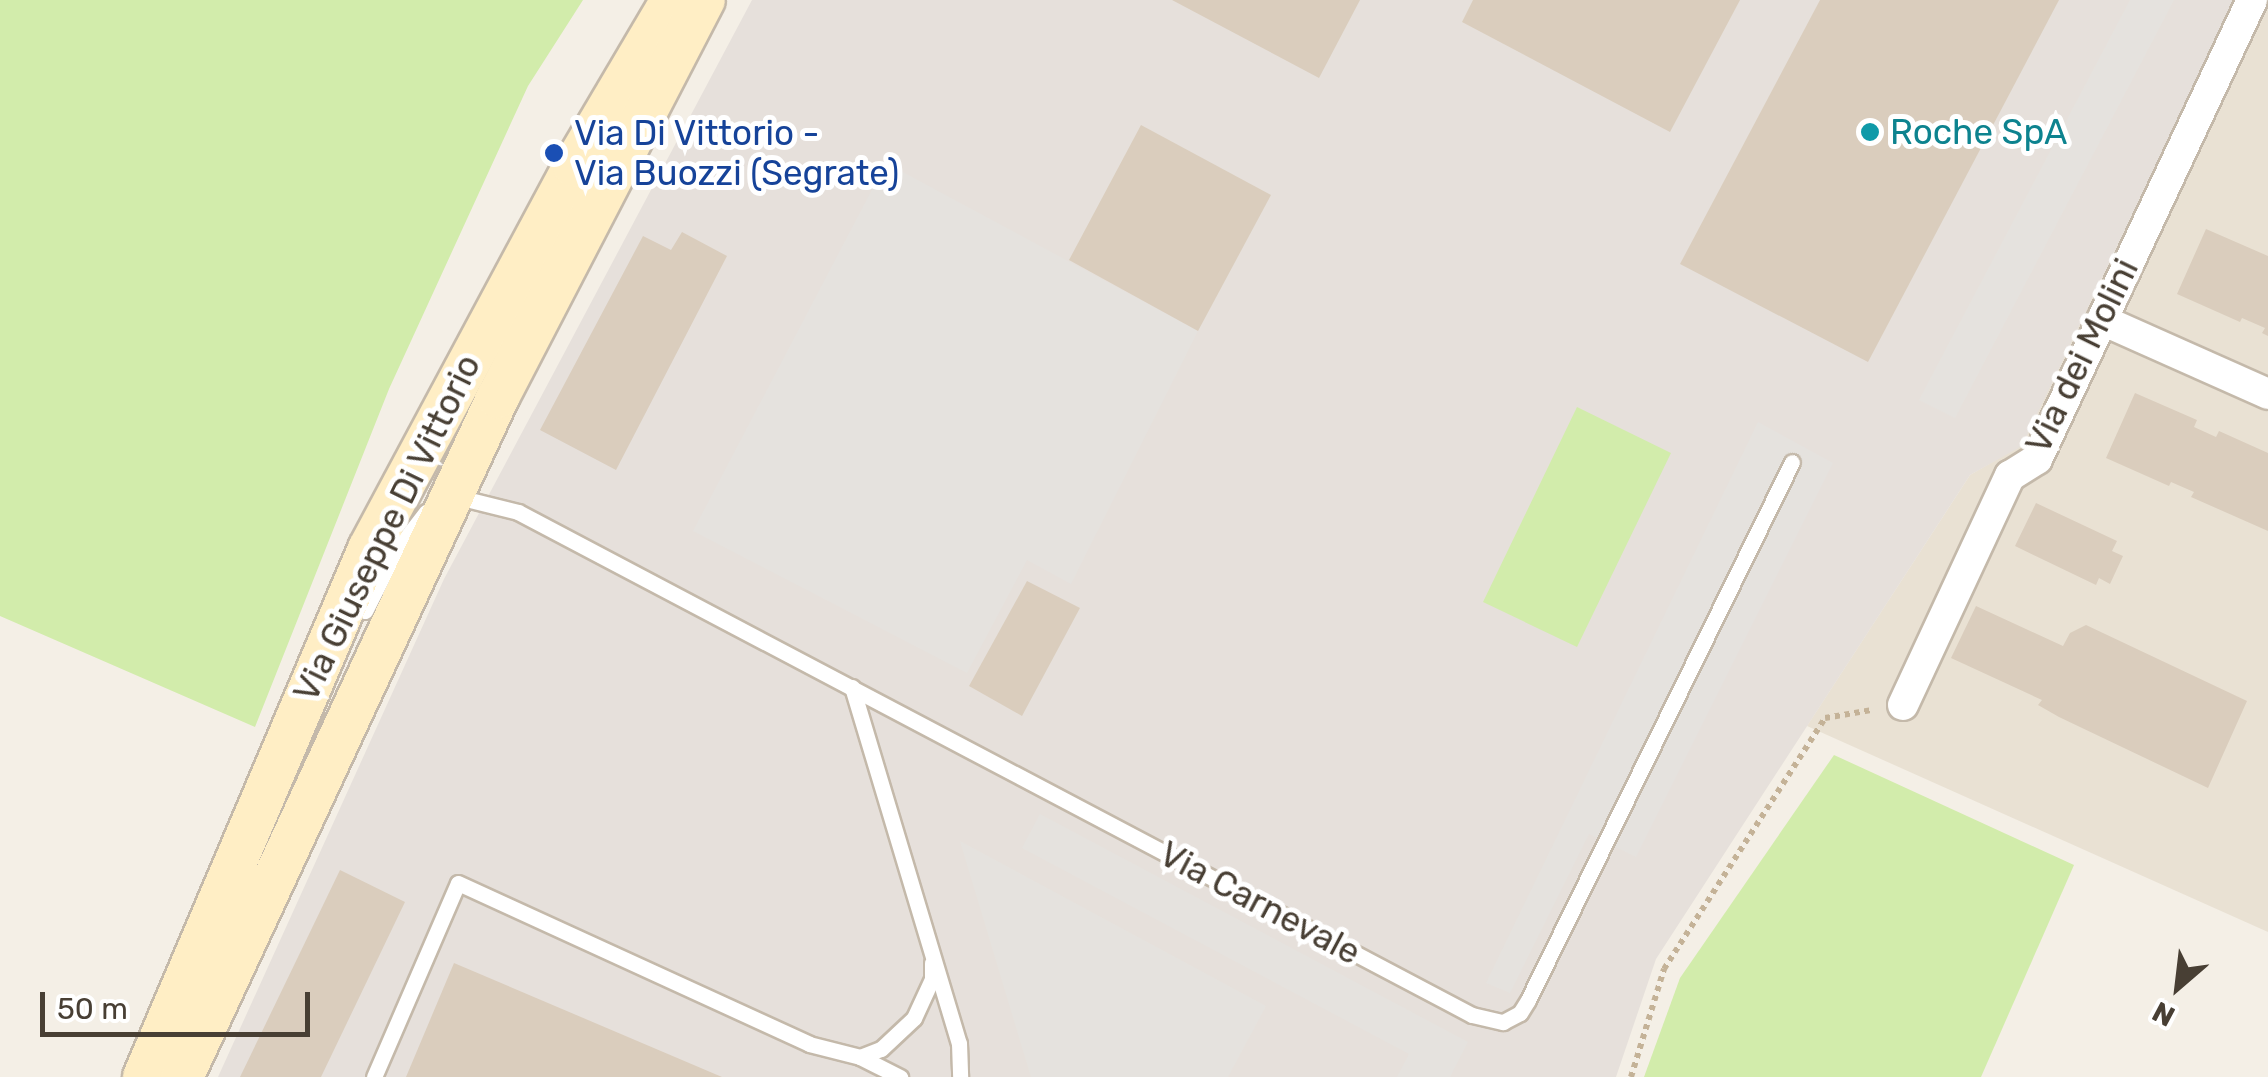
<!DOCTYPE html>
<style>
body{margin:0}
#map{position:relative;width:2268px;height:1077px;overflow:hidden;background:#f4efe6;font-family:Rubik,sans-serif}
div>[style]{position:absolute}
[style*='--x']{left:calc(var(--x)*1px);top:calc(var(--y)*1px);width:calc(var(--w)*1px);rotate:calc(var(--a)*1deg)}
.residential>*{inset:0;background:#e9e1d3}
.industrial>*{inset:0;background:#e6e0db}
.green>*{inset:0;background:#d2ecab}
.parking>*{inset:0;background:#e5e2de}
.building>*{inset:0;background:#dacdbd}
.path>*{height:6px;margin-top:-3px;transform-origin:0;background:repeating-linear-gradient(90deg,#c4b297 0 5px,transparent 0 10px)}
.roads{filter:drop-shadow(2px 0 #c4b9aa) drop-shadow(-2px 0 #c4b9aa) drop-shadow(0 2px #c4b9aa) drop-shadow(0 -2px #c4b9aa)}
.lane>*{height:15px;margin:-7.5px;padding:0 7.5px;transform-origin:7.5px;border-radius:7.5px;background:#fff}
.street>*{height:30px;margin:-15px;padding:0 15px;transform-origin:15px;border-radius:15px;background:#fff}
.secondary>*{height:42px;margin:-21px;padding:0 21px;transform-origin:21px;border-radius:21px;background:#ffeec5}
.dots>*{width:28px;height:28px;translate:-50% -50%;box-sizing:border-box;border:5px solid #fff;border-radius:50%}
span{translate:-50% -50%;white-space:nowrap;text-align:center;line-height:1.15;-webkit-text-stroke:10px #fff;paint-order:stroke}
.culture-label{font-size:35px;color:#0d838f}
.left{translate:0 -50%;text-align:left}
.transit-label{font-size:35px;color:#164399}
.street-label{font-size:35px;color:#483f34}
.north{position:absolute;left:2128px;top:937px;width:100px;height:100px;-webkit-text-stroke:8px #fff;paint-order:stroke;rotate:208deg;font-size:28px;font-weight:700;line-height:40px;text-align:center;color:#483f34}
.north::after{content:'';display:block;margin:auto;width:35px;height:45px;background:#483f34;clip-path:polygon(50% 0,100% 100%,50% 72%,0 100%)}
.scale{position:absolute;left:40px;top:992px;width:270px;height:45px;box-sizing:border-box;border:5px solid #483f34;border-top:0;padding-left:12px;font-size:30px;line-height:35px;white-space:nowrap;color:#483f34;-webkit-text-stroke:8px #fff;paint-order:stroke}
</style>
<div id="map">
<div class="residential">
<div style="clip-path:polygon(2234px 0,2268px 0,2268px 932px,1807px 726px,1970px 475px,2022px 445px)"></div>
</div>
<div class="industrial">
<div style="clip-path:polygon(752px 0,2234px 0,2022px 446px,1970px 475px,1656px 959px,1616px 1077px,218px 1077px,444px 579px)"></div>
</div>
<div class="green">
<div style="clip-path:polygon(0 0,583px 0,528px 86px,389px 389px,255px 727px,0 616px)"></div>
<div style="clip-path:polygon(1577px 407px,1671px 453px,1577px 647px,1483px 602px)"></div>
<div style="clip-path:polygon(1834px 755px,2074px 865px,1981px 1077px,1644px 1077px,1680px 978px)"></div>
</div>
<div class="parking">
<div style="clip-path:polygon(2130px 0,2174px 0,1955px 418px,1919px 400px)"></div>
<div style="clip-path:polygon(886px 163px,1198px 331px,1071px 584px,1027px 560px,967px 673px,693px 531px)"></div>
<div style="clip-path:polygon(1758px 422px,1833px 463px,1636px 857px,1589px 834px,1510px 993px,1486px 983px)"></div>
<div style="clip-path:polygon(1040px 814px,1468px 1042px,1450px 1077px,1397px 1077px,1409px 1054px,1022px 848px)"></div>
<div style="clip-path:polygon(960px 841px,1266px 1006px,1228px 1077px,1031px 1077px)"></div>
</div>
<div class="building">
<div style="clip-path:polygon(1172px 0,1360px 0,1319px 78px)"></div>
<div style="clip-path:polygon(1473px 0,1740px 0,1670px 132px,1462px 22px)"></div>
<div style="clip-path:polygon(1820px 0,2059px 0,1868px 362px,1680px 264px)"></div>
<div style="clip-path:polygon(1141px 125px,1271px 195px,1198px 331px,1069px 260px)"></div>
<div style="clip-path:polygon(2206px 229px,2268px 256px,2268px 336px,2262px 333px,2265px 328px,2242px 318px,2240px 322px,2177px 294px)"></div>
<div style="clip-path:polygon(682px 232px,727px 256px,616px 470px,540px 430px,643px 236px,671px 250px)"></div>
<div style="clip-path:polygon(2135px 393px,2197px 420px,2194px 427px,2216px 437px,2219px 431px,2268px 453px,2268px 531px,2191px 497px,2194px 492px,2171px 482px,2169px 486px,2106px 458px)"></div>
<div style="clip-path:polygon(2036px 503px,2117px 541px,2112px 551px,2123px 556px,2110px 584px,2099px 578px,2096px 585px,2015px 546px)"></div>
<div style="clip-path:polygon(1027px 581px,1080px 608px,1022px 716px,969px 686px)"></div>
<div style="clip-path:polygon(1976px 606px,2063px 646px,2070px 633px,2086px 625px,2247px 701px,2208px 788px,2059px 717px,2038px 705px,2042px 700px,1951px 658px)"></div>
<div style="clip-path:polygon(340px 870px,405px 902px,321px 1077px,240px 1077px)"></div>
<div style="clip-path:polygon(454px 963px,722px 1077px,406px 1077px)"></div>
</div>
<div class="path">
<div style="--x:1631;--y:1077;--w:113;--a:-73"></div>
<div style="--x:1664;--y:969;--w:298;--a:-57.3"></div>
<div style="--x:1825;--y:718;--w:48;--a:-9.7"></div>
</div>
<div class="roads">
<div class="lane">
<div style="--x:454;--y:496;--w:66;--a:14"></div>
<div style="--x:518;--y:512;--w:1078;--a:27.8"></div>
<div style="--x:1472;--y:1015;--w:32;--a:13"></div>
<div style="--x:1503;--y:1022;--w:19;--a:-28"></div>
<div style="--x:1520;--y:1013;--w:15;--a:-58"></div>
<div style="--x:1528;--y:1000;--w:599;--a:-63.86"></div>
<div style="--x:365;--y:611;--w:66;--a:-63"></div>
<div style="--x:395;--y:552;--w:51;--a:-52.2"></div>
<div style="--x:852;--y:687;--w:372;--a:73.3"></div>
<div style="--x:959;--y:1043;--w:34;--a:88"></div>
<div style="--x:860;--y:1057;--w:22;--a:-21"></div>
<div style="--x:881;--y:1049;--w:45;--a:-43.2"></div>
<div style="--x:914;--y:1018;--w:43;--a:-65.2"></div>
<div style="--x:932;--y:979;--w:16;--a:-90"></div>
<div style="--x:374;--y:1077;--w:211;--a:-66.6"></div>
<div style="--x:458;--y:883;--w:386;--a:24.6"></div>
<div style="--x:809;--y:1044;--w:53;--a:14.3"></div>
<div style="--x:860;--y:1057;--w:45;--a:26.6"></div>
</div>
<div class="street">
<div style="--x:2102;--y:320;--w:182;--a:24"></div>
<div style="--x:1903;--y:705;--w:253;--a:-65"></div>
<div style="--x:2010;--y:476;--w:32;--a:-32"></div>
<div style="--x:2037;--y:459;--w:507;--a:-64.9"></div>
</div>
<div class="secondary">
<div style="--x:144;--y:1077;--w:574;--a:-66.92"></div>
<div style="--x:369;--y:549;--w:434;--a:-61.8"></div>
<div style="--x:574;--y:166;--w:193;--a:-59.4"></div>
<div style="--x:182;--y:1077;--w:750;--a:-65.08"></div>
<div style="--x:498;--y:397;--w:447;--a:-62.6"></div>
</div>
</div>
<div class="dots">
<div style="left:1870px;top:132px;background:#0f9aa8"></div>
<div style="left:554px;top:153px;background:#1a4fb4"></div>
</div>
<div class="culture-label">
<span class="left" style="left:1890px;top:132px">Roche SpA</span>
</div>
<div class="transit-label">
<span class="left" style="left:574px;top:153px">Via Di Vittorio -<br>Via Buozzi (Segrate)</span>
</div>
<div class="street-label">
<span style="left:2082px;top:356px;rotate:-64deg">Via dei Molini</span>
<span style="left:387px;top:528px;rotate:-64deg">Via Giuseppe Di Vittorio</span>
<span style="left:1260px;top:903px;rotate:28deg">Via Carnevale</span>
</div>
<div class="north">N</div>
<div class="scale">50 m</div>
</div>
